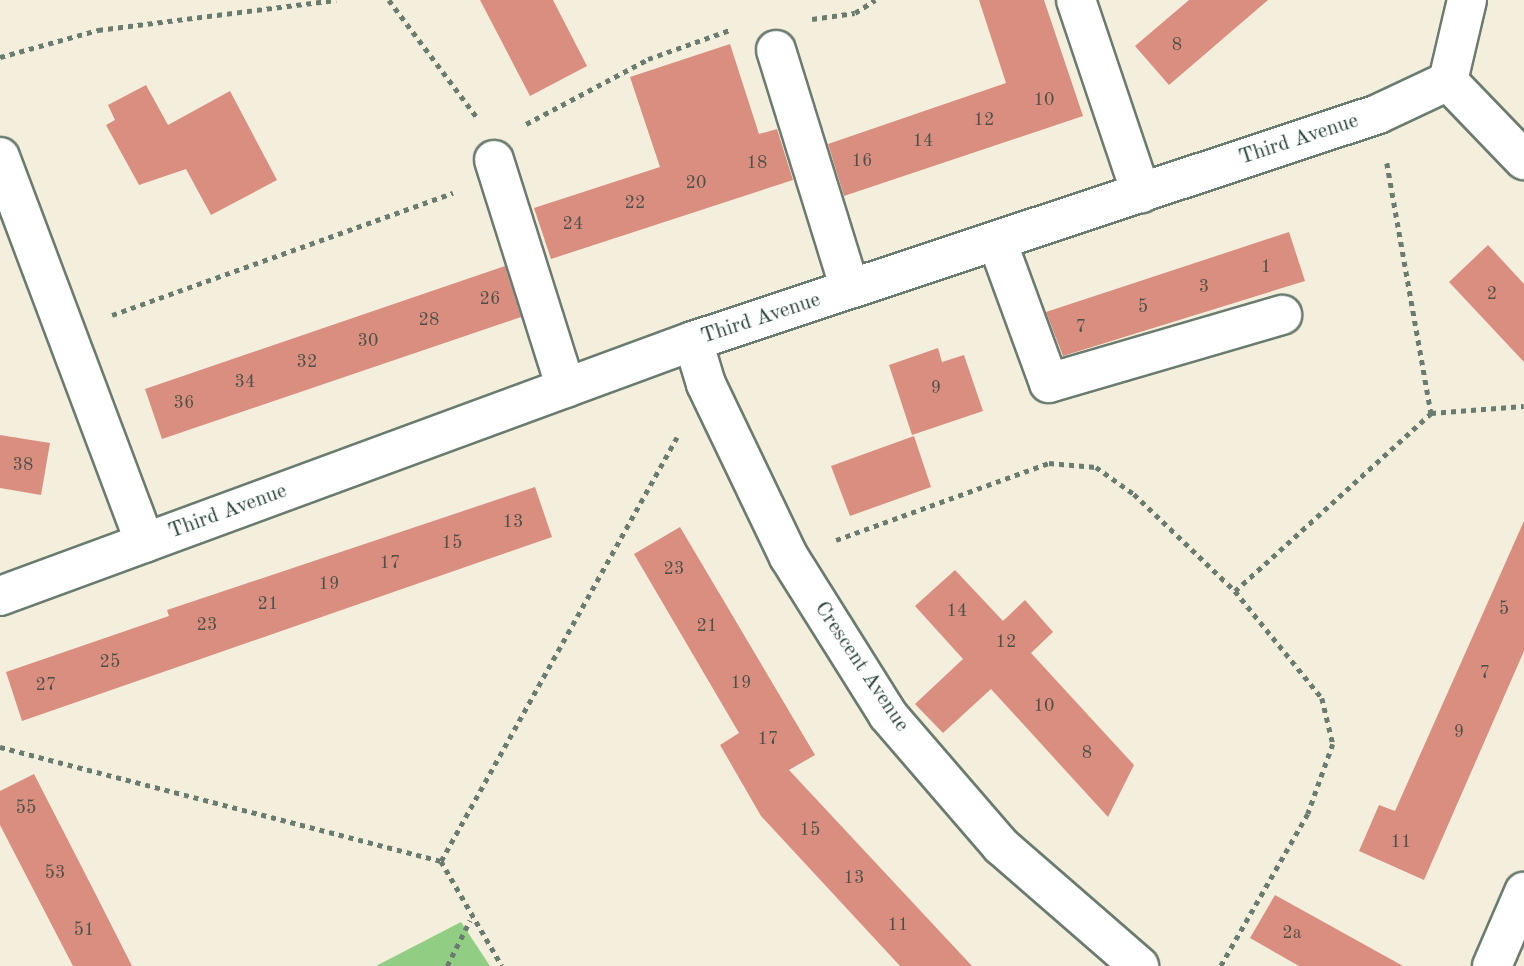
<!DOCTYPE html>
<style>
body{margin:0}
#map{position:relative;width:1524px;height:966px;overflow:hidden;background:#f4eedc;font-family:"Old Standard TT",serif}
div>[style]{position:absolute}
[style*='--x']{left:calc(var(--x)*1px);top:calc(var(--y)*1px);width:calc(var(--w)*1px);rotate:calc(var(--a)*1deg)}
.green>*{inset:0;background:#91ce84}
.building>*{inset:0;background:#da8e80}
.path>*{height:4.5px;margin-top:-2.25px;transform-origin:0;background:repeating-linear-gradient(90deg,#6a7b6f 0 5px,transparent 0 10px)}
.roads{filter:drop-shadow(2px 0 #6a7b6f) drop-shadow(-2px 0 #6a7b6f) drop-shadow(0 2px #6a7b6f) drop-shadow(0 -2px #6a7b6f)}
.minor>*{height:38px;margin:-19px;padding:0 19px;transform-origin:19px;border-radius:19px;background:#fff}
span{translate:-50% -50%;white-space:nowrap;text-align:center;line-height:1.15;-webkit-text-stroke:5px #fff;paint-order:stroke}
.number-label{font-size:18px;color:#4e5147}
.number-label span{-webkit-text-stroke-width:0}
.street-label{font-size:21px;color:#1f3d34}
</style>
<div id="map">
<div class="green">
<div style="clip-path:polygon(461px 922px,490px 966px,376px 966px)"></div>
</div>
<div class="building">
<div style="clip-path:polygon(480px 0,553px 0,587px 66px,530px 96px)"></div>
<div style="clip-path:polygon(979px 0,1044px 0,1083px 116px,844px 196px,828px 144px,1006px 83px)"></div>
<div style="clip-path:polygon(1189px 0,1268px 0,1169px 85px,1135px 46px)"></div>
<div style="clip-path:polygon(730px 44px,759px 134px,777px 129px,793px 180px,551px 259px,534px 208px,660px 167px,630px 77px)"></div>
<div style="clip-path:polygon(146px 85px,168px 125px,230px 91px,277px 180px,211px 215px,186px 169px,139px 185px,106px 125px,115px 120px,108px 105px)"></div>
<div style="clip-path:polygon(1289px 232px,1305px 281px,1063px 356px,1046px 312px)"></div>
<div style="clip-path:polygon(1488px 245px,1524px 284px,1524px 362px,1449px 282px)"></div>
<div style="clip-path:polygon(505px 266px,521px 317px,162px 439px,145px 389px)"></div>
<div style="clip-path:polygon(938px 348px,942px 362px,964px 355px,983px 411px,912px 435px,889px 365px)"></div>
<div style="clip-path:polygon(0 435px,50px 443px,41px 495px,0 488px)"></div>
<div style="clip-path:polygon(914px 436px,931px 487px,850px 516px,831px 466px)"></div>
<div style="clip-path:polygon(535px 487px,552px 537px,22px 721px,6px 672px,169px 616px,167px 610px)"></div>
<div style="clip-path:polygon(1524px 521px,1524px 651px,1424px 880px,1359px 851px,1379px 805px,1395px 811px)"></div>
<div style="clip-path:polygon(680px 527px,815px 755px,789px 770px,972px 966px,900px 966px,761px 816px,720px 745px,739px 733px,634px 554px)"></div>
<div style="clip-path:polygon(955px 570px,1003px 621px,1025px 600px,1053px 632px,1031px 653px,1134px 765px,1108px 817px,991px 689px,943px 733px,915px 704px,963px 659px,915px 606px)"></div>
<div style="clip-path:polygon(34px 774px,93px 889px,132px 966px,73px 966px,16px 856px,0 825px,0 791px)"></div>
<div style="clip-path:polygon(1275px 895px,1403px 966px,1299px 966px,1250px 938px)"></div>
</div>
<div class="path">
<div style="--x:389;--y:0;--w:146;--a:53.1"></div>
<div style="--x:812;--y:19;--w:43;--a:-7.9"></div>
<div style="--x:855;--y:13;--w:24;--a:-33"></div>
<div style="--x:0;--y:57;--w:102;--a:-15.4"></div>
<div style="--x:98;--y:30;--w:240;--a:-7.2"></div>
<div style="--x:526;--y:124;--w:138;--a:-28"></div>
<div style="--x:648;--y:59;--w:87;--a:-19.5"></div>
<div style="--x:1387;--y:163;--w:254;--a:80"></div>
<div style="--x:1431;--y:413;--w:93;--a:-4.3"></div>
<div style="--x:112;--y:315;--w:362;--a:-19.7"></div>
<div style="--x:836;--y:540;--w:226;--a:-19.9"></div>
<div style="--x:1049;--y:463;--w:47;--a:4.9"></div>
<div style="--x:1096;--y:467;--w:47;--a:35.4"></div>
<div style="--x:1134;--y:494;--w:140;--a:43.8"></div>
<div style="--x:1235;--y:591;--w:138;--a:50.9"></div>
<div style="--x:1322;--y:698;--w:47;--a:76.6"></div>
<div style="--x:1333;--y:744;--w:74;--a:109.7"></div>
<div style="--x:1308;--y:814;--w:175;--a:119.8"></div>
<div style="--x:1235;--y:591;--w:265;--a:-42.2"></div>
<div style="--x:0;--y:747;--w:455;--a:14.5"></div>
<div style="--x:441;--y:861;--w:485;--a:-60.9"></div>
<div style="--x:441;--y:861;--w:121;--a:59.8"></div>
<div style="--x:447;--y:966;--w:51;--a:-63.4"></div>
</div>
<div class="roads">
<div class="minor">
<div style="--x:1076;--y:0;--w:204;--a:71.4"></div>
<div style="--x:776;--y:50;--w:250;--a:72.8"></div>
<div style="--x:1448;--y:81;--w:110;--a:46.1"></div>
<div style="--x:0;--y:157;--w:412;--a:69.4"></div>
<div style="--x:494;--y:160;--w:239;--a:72.5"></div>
<div style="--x:997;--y:241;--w:151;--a:69.9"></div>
<div style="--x:1049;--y:383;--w:243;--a:-16.3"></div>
<div style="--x:693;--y:341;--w:45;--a:73.2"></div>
<div style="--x:706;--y:384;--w:192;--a:64.4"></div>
<div style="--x:789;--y:557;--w:186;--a:57.9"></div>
<div style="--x:888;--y:715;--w:173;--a:49.2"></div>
<div style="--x:1001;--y:846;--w:183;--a:41"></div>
<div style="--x:0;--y:596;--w:738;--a:-20.2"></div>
<div style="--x:693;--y:341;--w:722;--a:-18.33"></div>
<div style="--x:1378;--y:114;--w:77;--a:-25.2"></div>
<div style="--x:1448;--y:81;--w:83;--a:-76.8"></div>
<div style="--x:1492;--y:966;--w:81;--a:-66.6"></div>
</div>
</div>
<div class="number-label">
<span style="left:1177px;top:45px">8</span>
<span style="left:1044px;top:100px">10</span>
<span style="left:984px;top:120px">12</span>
<span style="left:923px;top:141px">14</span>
<span style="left:862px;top:161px">16</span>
<span style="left:757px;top:163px">18</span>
<span style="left:696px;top:183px">20</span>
<span style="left:635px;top:203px">22</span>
<span style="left:573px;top:224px">24</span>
<span style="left:1266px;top:267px">1</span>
<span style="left:1204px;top:287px">3</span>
<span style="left:1492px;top:294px">2</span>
<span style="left:490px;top:299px">26</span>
<span style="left:1143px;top:307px">5</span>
<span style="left:429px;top:320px">28</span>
<span style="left:1081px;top:327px">7</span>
<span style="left:368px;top:341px">30</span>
<span style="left:307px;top:362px">32</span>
<span style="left:245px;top:382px">34</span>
<span style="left:936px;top:388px">9</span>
<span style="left:184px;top:403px">36</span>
<span style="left:23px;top:465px">38</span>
<span style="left:513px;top:522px">13</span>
<span style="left:452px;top:543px">15</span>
<span style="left:390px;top:563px">17</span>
<span style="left:674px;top:569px">23</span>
<span style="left:329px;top:584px">19</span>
<span style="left:268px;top:604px">21</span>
<span style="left:1504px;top:609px">5</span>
<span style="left:957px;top:611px">14</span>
<span style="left:207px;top:625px">23</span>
<span style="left:707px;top:626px">21</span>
<span style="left:1006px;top:642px">12</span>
<span style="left:110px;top:662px">25</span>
<span style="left:1485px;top:673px">7</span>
<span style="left:741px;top:683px">19</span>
<span style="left:46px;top:685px">27</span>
<span style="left:1044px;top:706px">10</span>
<span style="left:1459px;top:732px">9</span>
<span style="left:768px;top:739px">17</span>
<span style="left:1087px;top:753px">8</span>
<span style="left:26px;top:808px">55</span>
<span style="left:810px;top:830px">15</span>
<span style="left:1401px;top:842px">11</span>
<span style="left:55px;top:873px">53</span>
<span style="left:854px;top:878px">13</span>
<span style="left:898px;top:925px">11</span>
<span style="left:84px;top:930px">51</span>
<span style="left:1292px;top:933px">2a</span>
</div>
<div class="street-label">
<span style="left:1299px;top:140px;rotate:-18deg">Third Avenue</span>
<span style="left:761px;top:319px;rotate:-18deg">Third Avenue</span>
<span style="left:228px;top:512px;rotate:-20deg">Third Avenue</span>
<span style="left:861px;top:667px;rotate:56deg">Crescent Avenue</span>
</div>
</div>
